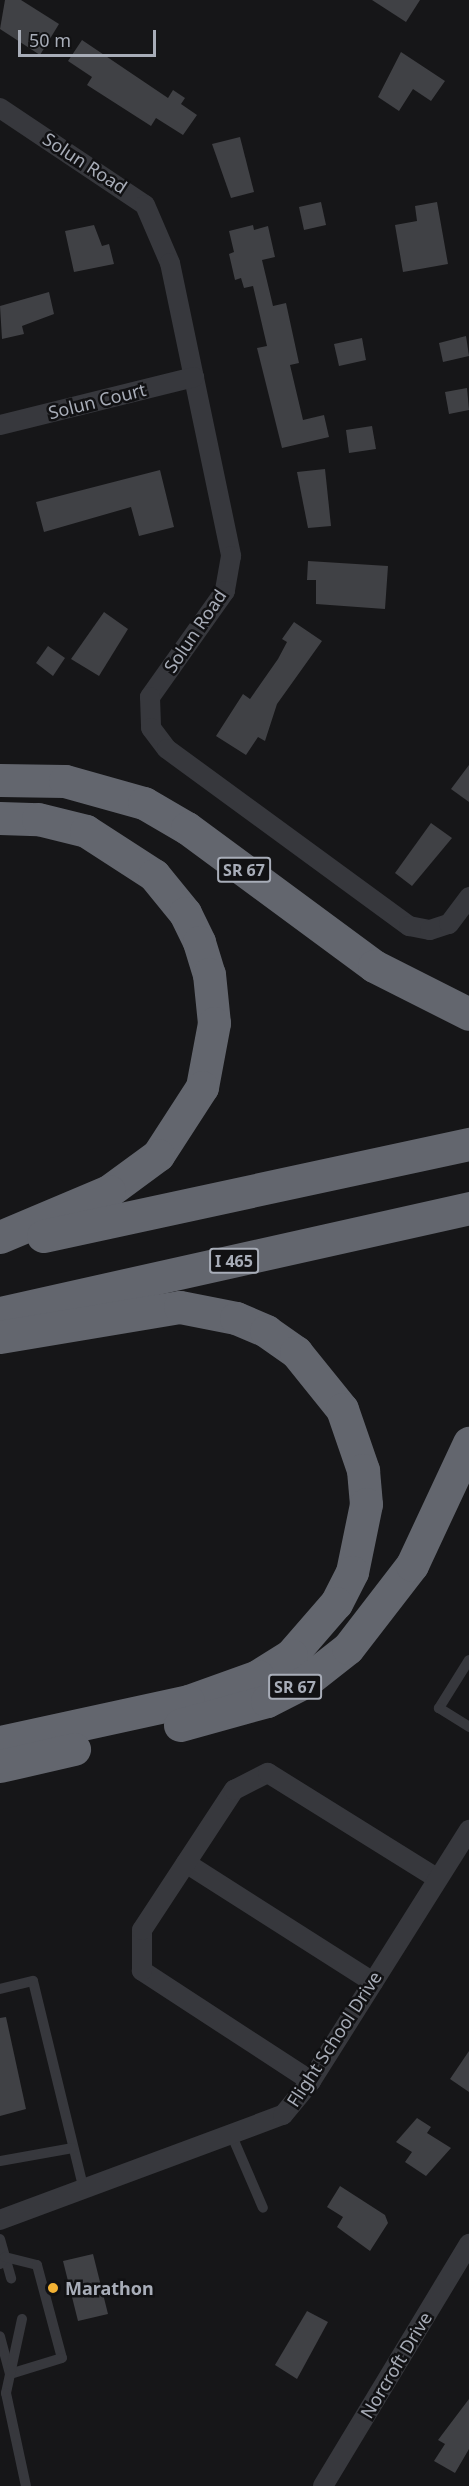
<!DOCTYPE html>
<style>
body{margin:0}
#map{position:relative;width:469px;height:2486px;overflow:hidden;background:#161618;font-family:"Noto Sans",sans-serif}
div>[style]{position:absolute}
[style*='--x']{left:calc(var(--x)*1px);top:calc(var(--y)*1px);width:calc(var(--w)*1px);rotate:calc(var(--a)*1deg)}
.building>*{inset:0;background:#404145}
.service>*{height:10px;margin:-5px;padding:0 5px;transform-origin:5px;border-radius:5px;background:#37383d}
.minor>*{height:20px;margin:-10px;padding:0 10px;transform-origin:10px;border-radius:10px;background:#37383d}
.motorway>*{height:33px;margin:-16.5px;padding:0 16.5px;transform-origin:16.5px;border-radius:16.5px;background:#63666e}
.dots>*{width:16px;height:16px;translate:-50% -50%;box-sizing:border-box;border:3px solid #111113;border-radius:50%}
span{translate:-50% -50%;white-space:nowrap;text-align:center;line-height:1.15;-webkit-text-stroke:5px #111113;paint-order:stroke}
.shield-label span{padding:2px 4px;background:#111113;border:2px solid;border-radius:4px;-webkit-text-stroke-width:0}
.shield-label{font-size:16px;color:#a8adb8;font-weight:700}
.street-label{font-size:18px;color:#a8adb8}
.poi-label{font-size:18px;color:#a8adb8;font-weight:700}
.left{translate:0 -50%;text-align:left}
.scale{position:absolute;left:18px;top:30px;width:138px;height:27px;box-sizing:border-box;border:3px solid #a8adb8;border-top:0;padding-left:8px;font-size:18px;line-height:21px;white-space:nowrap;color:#a8adb8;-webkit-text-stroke:4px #111113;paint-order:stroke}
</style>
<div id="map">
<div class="building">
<div style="clip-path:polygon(5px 0,21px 0,59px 24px,40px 55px,0 29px)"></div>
<div style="clip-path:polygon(372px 0,420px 0,406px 22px)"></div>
<div style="clip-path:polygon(82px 40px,168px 98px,173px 90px,185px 98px,181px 104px,197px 115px,183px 135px,156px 118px,151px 126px,87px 85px,92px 77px,68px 61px)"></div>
<div style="clip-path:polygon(401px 52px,445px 81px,431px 101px,413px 89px,399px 111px,378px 97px)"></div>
<div style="clip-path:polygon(240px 137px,254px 192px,231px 198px,212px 144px)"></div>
<div style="clip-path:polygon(321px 202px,326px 225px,304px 230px,299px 207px)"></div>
<div style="clip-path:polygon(437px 202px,448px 264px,403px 272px,395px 225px,417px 221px,415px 206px)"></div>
<div style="clip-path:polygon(94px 225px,102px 246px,109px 244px,114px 264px,74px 272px,65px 231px)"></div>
<div style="clip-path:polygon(253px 225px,254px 230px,268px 226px,275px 257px,262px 260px,273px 306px,286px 303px,299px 363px,290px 365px,303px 420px,324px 415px,329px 437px,282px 448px,257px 348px,267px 346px,253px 286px,244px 288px,241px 278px,235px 280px,229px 254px,234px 252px,229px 231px)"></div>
<div style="clip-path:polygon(49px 292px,54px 314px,22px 326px,24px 334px,2px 339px,0 306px)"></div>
<div style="clip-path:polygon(466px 336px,469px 356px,443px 362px,439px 343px)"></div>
<div style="clip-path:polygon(362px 338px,366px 360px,339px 366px,334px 344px)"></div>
<div style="clip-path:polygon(467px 388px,469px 410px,449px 414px,445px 392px)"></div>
<div style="clip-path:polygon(372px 426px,376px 449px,349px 453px,346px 430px)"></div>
<div style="clip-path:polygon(325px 469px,331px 526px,308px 528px,297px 472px)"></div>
<div style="clip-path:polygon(160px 470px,174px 527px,139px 536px,131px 507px,44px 532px,36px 502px)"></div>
<div style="clip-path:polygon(308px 561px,388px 566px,385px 609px,316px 604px,316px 580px,307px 580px)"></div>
<div style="clip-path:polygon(104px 612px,128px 629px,99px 676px,71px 659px)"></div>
<div style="clip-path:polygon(294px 622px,322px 641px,277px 704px,265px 741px,258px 737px,246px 755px,216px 736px,243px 694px,250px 699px,278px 659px,287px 642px,282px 639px)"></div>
<div style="clip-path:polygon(48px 646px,65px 658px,53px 676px,36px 663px)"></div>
<div style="clip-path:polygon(469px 765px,469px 802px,451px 789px)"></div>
<div style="clip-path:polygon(431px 823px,452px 838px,412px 886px,395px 873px)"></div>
<div style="clip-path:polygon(6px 2017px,26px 2109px,0 2116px,0 2018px)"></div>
<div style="clip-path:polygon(469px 2051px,469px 2092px,450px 2079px)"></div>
<div style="clip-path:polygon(417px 2118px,431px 2127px,427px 2133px,451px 2148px,426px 2176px,405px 2162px,412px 2152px,396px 2142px)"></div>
<div style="clip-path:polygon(340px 2186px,385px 2215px,388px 2223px,370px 2251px,337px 2227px,343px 2217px,327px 2207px)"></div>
<div style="clip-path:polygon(93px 2254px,108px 2314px,78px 2321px,63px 2261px)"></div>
<div style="clip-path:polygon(307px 2311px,328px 2322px,297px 2379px,275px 2365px)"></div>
<div style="clip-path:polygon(469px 2399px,469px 2449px,455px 2473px,434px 2461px,445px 2444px,438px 2440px)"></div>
</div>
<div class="service">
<div style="--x:469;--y:1660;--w:57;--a:122"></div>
<div style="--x:439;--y:1708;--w:36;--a:32"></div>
<div style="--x:0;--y:1989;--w:34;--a:-14"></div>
<div style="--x:33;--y:1981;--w:216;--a:76.3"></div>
<div style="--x:232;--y:2136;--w:78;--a:66.7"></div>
<div style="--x:0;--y:2161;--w:74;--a:-10.1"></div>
<div style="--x:0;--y:2239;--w:41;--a:74.2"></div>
<div style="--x:0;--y:2264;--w:9;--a:-54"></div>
<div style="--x:5;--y:2257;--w:33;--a:14"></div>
<div style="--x:37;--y:2265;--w:96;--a:75"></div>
<div style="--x:62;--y:2358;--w:54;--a:162.9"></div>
<div style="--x:10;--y:2374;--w:39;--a:-105"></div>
<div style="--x:22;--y:2319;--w:76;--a:102.2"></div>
<div style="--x:6;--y:2393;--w:95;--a:77.9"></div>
</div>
<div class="minor">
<div style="--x:0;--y:108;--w:174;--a:33.8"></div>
<div style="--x:145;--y:205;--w:63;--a:66.7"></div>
<div style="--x:170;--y:263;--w:299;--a:78.2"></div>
<div style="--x:231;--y:556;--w:36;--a:100"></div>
<div style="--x:225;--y:591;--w:130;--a:125.3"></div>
<div style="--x:150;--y:697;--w:31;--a:88"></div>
<div style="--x:151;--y:728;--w:26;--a:53"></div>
<div style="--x:167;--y:749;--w:300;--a:36.2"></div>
<div style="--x:409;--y:926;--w:21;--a:11"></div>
<div style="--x:430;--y:930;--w:20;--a:-18"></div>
<div style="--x:449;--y:924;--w:34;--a:-53"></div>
<div style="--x:0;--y:425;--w:200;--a:-13.9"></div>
<div style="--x:186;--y:1863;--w:222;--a:32.5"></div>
<div style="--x:311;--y:2081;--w:202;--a:-146.9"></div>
<div style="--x:142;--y:1971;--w:41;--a:-90"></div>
<div style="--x:142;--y:1930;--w:168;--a:-56.7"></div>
<div style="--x:234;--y:1790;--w:38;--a:-27"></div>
<div style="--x:268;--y:1773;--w:199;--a:31.9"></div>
<div style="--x:0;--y:2220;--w:302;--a:-20.4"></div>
<div style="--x:283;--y:2115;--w:44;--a:-50.5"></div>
<div style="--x:311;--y:2081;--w:297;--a:-57.8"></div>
<div style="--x:323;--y:2486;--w:283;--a:-58.9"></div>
</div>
<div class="motorway">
<div style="--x:0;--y:780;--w:65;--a:0.9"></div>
<div style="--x:65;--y:781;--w:82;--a:15.6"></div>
<div style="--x:144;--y:803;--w:50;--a:30.2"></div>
<div style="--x:187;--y:828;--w:232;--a:36.4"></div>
<div style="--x:374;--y:966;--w:106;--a:26.8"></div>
<div style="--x:0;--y:818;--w:38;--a:2"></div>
<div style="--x:38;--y:819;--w:49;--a:14"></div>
<div style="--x:86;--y:831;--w:81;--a:32.9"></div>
<div style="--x:154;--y:875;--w:49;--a:50.8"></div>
<div style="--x:185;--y:913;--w:32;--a:64"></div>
<div style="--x:199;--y:942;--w:34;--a:73"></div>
<div style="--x:209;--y:974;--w:49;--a:84.2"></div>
<div style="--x:214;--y:1023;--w:65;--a:100.6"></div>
<div style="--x:202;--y:1087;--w:81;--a:122.9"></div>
<div style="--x:158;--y:1155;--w:61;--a:143.7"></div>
<div style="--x:109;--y:1191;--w:118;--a:157.1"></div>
<div style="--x:43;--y:1236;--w:436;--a:-12.2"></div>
<div style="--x:0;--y:1313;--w:481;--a:-12.6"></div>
<div style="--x:0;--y:1337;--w:182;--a:-9.5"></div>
<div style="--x:180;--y:1307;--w:57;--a:11.1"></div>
<div style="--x:236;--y:1318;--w:33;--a:23"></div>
<div style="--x:266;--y:1331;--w:37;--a:35"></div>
<div style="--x:296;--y:1352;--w:73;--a:51.1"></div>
<div style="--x:342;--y:1409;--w:65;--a:71"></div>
<div style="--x:363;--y:1470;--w:34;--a:85"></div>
<div style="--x:366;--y:1504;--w:69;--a:101.6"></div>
<div style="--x:352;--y:1572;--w:35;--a:117"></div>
<div style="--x:336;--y:1603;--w:69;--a:130.9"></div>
<div style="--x:291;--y:1655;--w:39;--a:148"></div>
<div style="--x:258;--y:1676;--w:74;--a:160.3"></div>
<div style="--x:188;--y:1701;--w:192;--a:167.7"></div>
<div style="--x:180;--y:1725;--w:90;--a:-15.4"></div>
<div style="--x:267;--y:1701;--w:44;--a:-27.1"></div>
<div style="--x:306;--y:1681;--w:53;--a:-38.2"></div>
<div style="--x:348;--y:1648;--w:105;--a:-52.4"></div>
<div style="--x:412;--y:1565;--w:135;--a:-65"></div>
<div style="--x:0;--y:1766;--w:76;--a:-12.9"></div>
</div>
<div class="dots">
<div style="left:53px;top:2288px;background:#f2b134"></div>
</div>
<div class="shield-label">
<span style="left:244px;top:870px">SR 67</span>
<span style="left:234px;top:1261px">I 465</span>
<span style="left:295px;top:1687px">SR 67</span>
</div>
<div class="street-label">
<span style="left:85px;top:163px;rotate:33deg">Solun Road</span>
<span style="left:97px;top:401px;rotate:-14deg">Solun Court</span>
<span style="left:195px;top:631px;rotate:-56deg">Solun Road</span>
<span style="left:334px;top:2039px;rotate:-57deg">Flight School Drive</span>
<span style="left:396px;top:2365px;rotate:-59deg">Norcroft Drive</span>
</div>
<div class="poi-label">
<span class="left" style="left:65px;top:2288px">Marathon</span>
</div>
<div class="scale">50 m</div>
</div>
